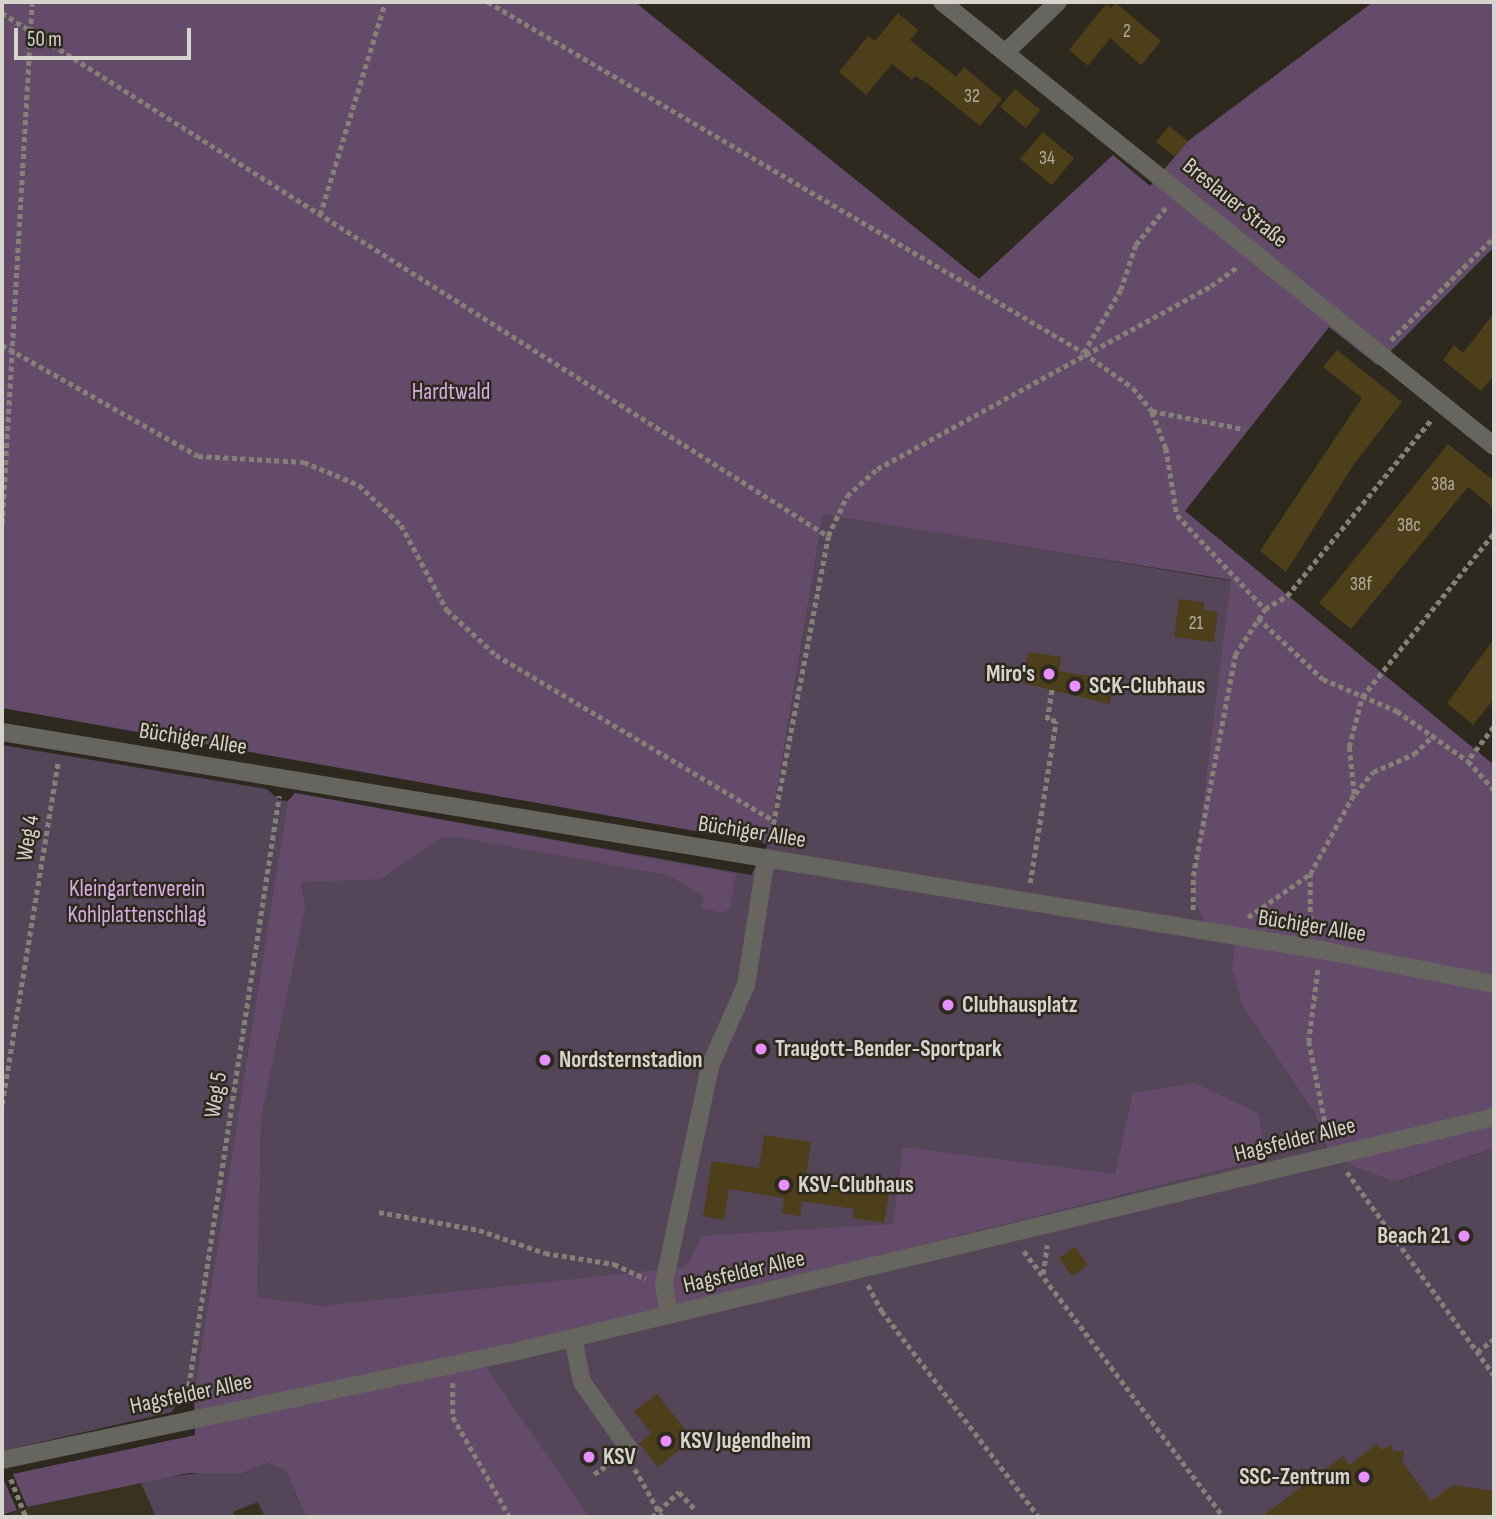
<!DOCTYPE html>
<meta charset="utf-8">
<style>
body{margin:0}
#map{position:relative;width:1496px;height:1519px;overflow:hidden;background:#2e291e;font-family:"Sofia Sans Condensed",sans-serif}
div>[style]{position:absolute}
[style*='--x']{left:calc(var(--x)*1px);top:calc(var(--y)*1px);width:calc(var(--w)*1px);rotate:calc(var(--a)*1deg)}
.built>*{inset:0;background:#393220}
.green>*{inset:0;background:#554559}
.forest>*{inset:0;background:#644b6a}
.building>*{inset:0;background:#4d3f19}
.path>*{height:4.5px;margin-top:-2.25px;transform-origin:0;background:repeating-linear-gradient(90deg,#858178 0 5px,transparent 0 8.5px)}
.minor>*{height:18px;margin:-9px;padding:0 9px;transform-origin:9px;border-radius:9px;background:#67655f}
.dots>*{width:19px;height:19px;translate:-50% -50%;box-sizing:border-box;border:4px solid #2e291e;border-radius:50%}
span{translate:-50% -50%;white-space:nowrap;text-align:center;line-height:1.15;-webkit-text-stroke:5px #2e291e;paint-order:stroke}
.number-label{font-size:19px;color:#b4afa0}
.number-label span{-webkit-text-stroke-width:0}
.street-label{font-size:23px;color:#d7d4cd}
.park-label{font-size:23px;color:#d8ade3}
.poi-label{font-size:23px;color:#d7d4cd;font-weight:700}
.right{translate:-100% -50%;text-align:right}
.left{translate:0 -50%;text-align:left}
.frame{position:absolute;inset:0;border:4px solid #d7d4cd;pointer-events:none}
.scale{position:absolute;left:14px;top:28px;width:177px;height:32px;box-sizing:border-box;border:4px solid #d7d4cd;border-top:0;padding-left:9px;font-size:21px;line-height:24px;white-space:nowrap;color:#d7d4cd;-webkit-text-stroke:5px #2e291e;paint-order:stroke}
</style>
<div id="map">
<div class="built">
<div style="clip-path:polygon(220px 1470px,283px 1517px,2px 1517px,27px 1507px,140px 1481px)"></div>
</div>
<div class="green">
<div style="clip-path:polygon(823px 513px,1232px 581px,1192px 892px,1236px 938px,1243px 1007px,1315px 1114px,1326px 1148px,1397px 1182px,1494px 1148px,1494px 1517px,590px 1517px,477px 1356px,204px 1408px,194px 1395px,182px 1394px,172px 1412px,2px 1451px,2px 745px,267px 789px,279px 800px,288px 801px,295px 793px,751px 875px,768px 844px)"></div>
<div style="clip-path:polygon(268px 1463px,286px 1471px,306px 1517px,265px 1517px,258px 1502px,233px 1512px,235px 1517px,156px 1517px,140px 1481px,220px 1470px,243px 1473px)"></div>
</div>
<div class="forest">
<div style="clip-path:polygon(2px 2px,635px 2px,979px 279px,1113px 155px,1150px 186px,1188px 141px,1373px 2px,1494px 2px,1494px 247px,1377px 365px,1329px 327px,1185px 511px,1494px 765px,1494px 1148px,1396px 1182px,1353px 1166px,1326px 1147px,1315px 1114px,1243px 1007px,1232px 968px,1236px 938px,1206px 926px,1192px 892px,1231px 580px,823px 514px,768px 844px,2px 708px)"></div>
<div style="clip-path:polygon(295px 793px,736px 874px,730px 908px,723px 913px,702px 908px,704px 896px,668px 875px,457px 837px,442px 837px,381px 879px,301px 882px,305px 908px,261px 1118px,257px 1297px,321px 1306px,686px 1267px,702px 1236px,893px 1224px,903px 1147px,1115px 1174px,1133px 1093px,1195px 1083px,1258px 1113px,1267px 1158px,478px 1356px,590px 1517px,306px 1517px,286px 1471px,268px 1463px,243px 1473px,189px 1473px,27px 1507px,13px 1474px,195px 1435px,194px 1395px,288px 801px)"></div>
<div style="clip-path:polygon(2px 1476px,17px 1510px,2px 1515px)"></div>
</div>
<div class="building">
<div style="clip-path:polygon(1116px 3px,1161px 41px,1141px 65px,1110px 38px,1088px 66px,1069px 50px,1106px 4px,1111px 8px)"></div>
<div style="clip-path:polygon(898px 13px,918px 30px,910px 40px,956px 77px,964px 67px,1002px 99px,980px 126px,927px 83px,915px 76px,912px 80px,892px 64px,866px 95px,839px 72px,868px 36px,875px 41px)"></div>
<div style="clip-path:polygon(1015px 89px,1040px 110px,1026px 128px,1000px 107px)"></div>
<div style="clip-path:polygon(1169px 126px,1188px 141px,1175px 157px,1156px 142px)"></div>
<div style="clip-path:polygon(1043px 132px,1074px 158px,1052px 185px,1020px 159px)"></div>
<div style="clip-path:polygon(1494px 313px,1494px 375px,1481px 391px,1443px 360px,1454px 345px,1463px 353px)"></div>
<div style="clip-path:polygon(1337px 350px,1402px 402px,1354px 464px,1286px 572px,1260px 551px,1362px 398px,1323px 367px)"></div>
<div style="clip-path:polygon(1448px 444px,1494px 481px,1494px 508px,1468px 487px,1351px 629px,1319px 603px)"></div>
<div style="clip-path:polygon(1179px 599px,1204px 602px,1203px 610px,1218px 612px,1214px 642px,1174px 637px)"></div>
<div style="clip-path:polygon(1494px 639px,1494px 699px,1473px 725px,1447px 703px)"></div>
<div style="clip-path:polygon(1028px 652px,1061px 657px,1059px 671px,1114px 680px,1110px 704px,1023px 683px)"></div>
<div style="clip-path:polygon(764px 1135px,811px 1142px,806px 1176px,858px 1184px,859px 1176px,891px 1181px,884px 1223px,853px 1218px,854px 1209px,802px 1201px,800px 1216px,782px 1213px,784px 1198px,729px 1189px,724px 1220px,703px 1216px,712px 1161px,759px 1168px)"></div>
<div style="clip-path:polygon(1075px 1247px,1088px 1265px,1072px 1276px,1059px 1258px)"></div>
<div style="clip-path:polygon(657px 1394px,693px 1439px,658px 1467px,639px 1443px,651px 1433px,634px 1411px)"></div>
<div style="clip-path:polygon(1377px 1444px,1382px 1450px,1390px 1445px,1394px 1451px,1404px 1451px,1402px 1461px,1431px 1501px,1453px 1485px,1494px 1491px,1494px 1517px,1261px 1517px,1343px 1456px,1349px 1465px)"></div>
</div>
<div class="path">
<div style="--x:488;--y:2;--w:690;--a:30.47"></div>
<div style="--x:2;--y:13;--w:978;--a:32.34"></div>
<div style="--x:1166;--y:208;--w:48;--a:129"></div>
<div style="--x:1136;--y:245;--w:47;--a:108.4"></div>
<div style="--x:1121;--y:290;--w:73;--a:120.4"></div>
<div style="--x:1084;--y:353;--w:60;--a:35.5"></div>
<div style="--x:1133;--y:388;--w:30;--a:50"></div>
<div style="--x:1152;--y:411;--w:94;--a:11.1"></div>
<div style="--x:320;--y:215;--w:223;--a:-73"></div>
<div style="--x:1391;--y:340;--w:146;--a:-45"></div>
<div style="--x:2;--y:345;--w:225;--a:29.5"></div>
<div style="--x:198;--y:456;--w:106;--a:3.2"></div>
<div style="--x:304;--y:462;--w:60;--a:22.7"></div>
<div style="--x:359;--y:485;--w:58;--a:43.6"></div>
<div style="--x:401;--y:525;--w:97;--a:61.6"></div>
<div style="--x:447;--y:610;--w:67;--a:42.6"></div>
<div style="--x:496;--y:655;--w:325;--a:30.8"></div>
<div style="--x:1152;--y:412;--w:39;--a:69"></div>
<div style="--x:1166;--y:448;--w:68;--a:80.7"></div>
<div style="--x:1177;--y:515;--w:129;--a:46.9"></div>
<div style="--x:2;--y:524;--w:523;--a:-86.71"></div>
<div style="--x:1258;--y:618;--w:89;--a:43.2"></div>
<div style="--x:1323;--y:679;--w:81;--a:23.4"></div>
<div style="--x:1397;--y:711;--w:87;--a:35.2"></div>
<div style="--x:1494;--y:727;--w:43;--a:127.4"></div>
<div style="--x:1468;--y:761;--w:39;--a:48"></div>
<div style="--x:1355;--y:794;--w:28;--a:-51"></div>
<div style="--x:1373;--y:772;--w:45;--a:-23.7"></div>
<div style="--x:1414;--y:754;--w:28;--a:-44"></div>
<div style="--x:770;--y:841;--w:310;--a:-79.2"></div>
<div style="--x:828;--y:536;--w:44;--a:-64.6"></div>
<div style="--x:847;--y:496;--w:40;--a:-42"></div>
<div style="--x:877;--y:469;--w:381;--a:-28.7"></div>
<div style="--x:1211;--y:286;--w:34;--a:-36"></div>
<div style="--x:1030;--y:883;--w:164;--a:-80.9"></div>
<div style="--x:1056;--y:721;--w:9;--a:-174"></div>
<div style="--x:1047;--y:720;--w:32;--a:-81"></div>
<div style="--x:1193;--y:910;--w:34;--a:-90"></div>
<div style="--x:1193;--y:876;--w:225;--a:-79.2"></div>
<div style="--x:1235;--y:655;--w:55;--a:-56.9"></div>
<div style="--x:1265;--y:609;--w:26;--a:-31"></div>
<div style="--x:1287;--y:596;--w:229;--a:-50.7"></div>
<div style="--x:1248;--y:917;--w:75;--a:-34.7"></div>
<div style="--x:1310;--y:874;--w:91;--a:-61.2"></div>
<div style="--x:1354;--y:794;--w:47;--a:-96.1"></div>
<div style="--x:1349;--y:747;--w:52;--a:-75.4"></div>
<div style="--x:1362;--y:697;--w:211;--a:-51.2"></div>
<div style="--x:1310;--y:929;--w:55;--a:-90"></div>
<div style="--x:1318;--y:970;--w:72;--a:97.2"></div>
<div style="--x:1309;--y:1041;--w:98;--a:78.8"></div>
<div style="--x:2;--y:1104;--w:348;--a:-80.7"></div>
<div style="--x:1347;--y:1172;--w:251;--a:54.1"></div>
<div style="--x:379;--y:1212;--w:102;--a:10.2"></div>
<div style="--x:479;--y:1230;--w:70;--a:19.2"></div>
<div style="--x:545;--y:1253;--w:70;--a:9.1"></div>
<div style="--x:614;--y:1264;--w:35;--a:25"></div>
<div style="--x:1390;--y:1230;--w:13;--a:32"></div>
<div style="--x:1401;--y:1237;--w:7;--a:106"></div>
<div style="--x:1024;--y:1251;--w:333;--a:53.1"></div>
<div style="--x:1043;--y:1274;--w:29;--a:-82"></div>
<div style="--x:868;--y:1285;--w:30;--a:62"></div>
<div style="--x:882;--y:1311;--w:259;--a:52.7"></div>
<div style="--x:1477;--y:1352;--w:21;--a:-37"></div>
<div style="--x:453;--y:1383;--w:34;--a:90"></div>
<div style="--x:453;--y:1417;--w:115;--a:60.3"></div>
<div style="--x:186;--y:1403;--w:614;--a:-81.29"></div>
<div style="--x:635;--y:1469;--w:55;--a:60.6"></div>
<div style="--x:594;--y:1474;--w:27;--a:-34"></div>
<div style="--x:11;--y:1479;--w:41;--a:68.5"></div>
<div style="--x:626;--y:1517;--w:2;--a:0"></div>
<div style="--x:652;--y:1517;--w:37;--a:-43"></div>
<div style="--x:679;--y:1492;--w:25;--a:47"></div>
</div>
<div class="minor">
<div style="--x:942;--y:2;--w:708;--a:38.81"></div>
<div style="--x:1007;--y:51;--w:71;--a:-43.9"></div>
<div style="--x:2;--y:732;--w:1337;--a:9.38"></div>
<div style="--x:1321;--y:950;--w:176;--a:11.1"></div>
<div style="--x:669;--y:1315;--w:32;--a:-99"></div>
<div style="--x:664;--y:1283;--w:222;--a:-78"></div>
<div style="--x:710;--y:1066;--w:89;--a:-66"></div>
<div style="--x:746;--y:985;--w:128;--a:-81"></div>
<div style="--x:573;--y:1338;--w:45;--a:78.4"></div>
<div style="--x:582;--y:1382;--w:83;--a:54.8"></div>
<div style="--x:2;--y:1460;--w:527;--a:-11.93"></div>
<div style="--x:518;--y:1351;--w:1004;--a:-13.48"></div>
</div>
<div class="dots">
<div style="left:1049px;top:674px;background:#e88eff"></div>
<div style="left:1075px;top:686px;background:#e88eff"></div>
<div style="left:948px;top:1005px;background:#e88eff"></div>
<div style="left:761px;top:1049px;background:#e88eff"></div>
<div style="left:545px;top:1060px;background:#e88eff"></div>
<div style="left:784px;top:1185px;background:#e88eff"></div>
<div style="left:1464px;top:1236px;background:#e88eff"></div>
<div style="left:666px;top:1441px;background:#e88eff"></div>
<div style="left:589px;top:1457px;background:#e88eff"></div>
<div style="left:1364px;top:1477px;background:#e88eff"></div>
</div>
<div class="number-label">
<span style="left:1127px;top:32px">2</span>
<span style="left:972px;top:97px">32</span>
<span style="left:1047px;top:159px">34</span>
<span style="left:1443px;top:485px">38a</span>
<span style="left:1409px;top:526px">38c</span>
<span style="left:1361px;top:585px">38f</span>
<span style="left:1196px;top:624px">21</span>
</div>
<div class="street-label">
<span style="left:1235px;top:203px;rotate:39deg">Breslauer Straße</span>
<span style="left:193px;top:739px;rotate:9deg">Büchiger Allee</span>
<span style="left:752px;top:832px;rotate:9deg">Büchiger Allee</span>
<span style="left:28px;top:838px;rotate:-81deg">Weg 4</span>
<span style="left:1312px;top:926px;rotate:9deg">Büchiger Allee</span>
<span style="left:216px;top:1095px;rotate:-81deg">Weg 5</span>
<span style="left:1295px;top:1140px;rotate:-14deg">Hagsfelder Allee</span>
<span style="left:744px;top:1272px;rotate:-13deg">Hagsfelder Allee</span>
<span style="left:191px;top:1394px;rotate:-12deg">Hagsfelder Allee</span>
</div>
<div class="park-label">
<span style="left:451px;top:392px">Hardtwald</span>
<span style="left:137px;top:902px">Kleingartenverein<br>Kohlplattenschlag</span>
</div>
<div class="poi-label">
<span class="right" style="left:1035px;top:674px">Miro's</span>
<span class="left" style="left:1089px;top:686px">SCK-Clubhaus</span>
<span class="left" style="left:962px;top:1005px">Clubhausplatz</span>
<span class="left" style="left:775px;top:1049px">Traugott-Bender-Sportpark</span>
<span class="left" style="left:559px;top:1060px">Nordsternstadion</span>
<span class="left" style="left:798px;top:1185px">KSV-Clubhaus</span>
<span class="right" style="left:1450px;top:1236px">Beach 21</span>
<span class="left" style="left:680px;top:1441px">KSV Jugendheim</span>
<span class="left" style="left:603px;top:1457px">KSV</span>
<span class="right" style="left:1350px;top:1477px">SSC-Zentrum</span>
</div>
<div class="frame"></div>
<div class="scale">50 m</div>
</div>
